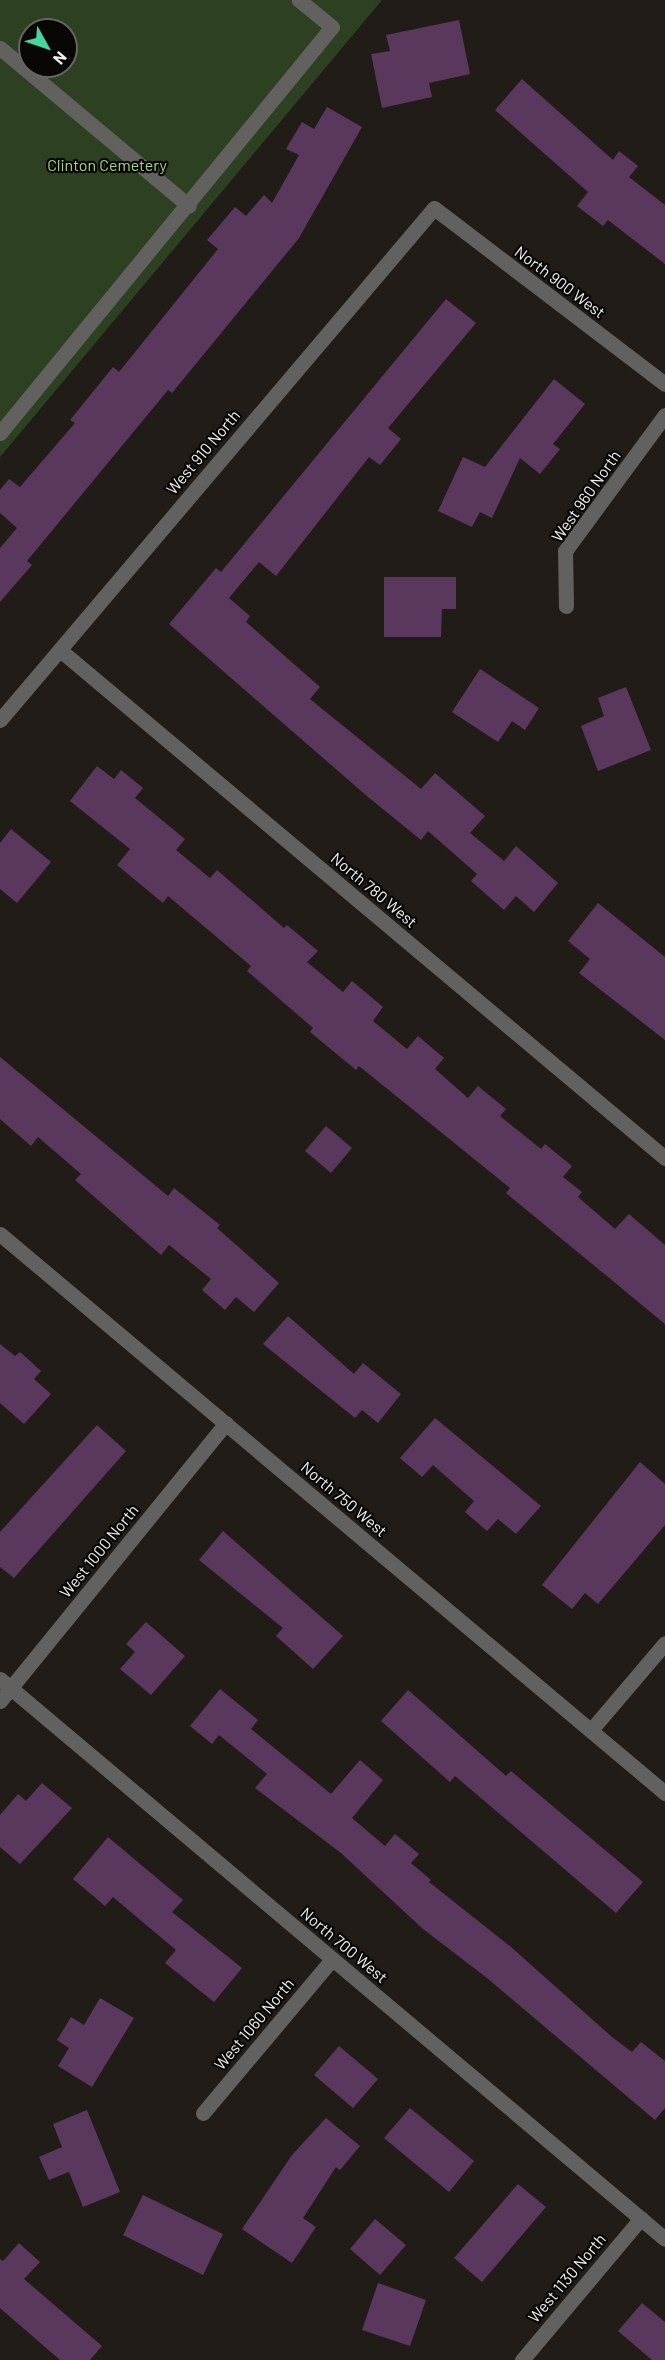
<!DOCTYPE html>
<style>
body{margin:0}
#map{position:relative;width:665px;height:2360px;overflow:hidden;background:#221c19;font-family:Barlow,sans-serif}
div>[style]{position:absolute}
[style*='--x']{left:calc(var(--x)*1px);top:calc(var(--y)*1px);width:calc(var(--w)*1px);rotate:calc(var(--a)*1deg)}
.green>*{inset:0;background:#2d4122}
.building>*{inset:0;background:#5a375d}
.minor>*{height:15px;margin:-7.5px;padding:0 7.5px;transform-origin:7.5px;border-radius:7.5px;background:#63615f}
span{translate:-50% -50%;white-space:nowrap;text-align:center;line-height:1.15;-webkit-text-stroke:4.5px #090706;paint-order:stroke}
.park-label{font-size:16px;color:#a6d38e}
.street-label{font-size:16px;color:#f4f0ee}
.north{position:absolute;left:18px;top:18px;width:60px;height:60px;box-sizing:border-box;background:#090706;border:2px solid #676463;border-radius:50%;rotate:130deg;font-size:16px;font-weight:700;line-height:24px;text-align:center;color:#f4f0ee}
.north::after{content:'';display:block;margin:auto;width:21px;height:27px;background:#4ad49c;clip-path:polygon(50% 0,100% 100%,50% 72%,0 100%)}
</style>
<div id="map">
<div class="green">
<div style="clip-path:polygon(evenodd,0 0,382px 0,0 457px,0 0,30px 30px,66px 30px,66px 66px,30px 66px,30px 30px)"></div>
</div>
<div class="building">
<div style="clip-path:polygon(459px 20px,470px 74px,429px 83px,432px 97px,382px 108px,371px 54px,390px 51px,386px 35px)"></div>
<div style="clip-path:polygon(522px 79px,613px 160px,619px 151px,638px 166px,629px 177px,665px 205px,665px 264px,608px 220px,603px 226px,577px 206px,588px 192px,495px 110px)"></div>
<div style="clip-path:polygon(327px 107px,362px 127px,299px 238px,172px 393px,168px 390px,27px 561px,32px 565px,0 602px,0 548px,17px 528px,0 513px,0 490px,9px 479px,20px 487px,75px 423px,70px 420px,113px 367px,119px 372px,218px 249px,207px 240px,235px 207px,246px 216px,264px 195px,272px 203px,299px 155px,286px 149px,302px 122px,314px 129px)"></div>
<div style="clip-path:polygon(446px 299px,476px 323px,388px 428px,401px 439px,380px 465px,369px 457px,276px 576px,259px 562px,229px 598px,250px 616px,246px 622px,320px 687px,310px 699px,421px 789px,435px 773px,485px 816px,470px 833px,504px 861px,516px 846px,558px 883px,534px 912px,516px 896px,504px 910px,471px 881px,477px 874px,428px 831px,421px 840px,368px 797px,169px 624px,216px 568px,221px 572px)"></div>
<div style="clip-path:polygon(554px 379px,585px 404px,553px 444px,560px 449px,540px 474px,520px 458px,492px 518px,480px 512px,472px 527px,438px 511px,463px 457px,485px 467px)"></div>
<div style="clip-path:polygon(384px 577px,456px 577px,456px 609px,442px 609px,441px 637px,384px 637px)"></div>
<div style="clip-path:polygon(480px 669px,539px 708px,525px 730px,512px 721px,498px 742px,452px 712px)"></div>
<div style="clip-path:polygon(626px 687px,651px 750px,598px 771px,581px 726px,604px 716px,598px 698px)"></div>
<div style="clip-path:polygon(97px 766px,114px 779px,121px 770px,143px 788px,135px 798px,185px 839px,176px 850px,210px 878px,217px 870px,284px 928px,287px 925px,318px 951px,307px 962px,343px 992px,352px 981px,383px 1007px,373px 1021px,407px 1049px,418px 1036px,444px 1058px,435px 1069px,468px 1098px,478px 1086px,506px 1109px,500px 1116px,541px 1149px,545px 1144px,572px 1166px,563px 1177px,582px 1192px,578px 1197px,615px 1229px,629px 1214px,665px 1245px,665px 1324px,506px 1193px,510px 1188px,359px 1066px,356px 1070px,310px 1032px,313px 1028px,247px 971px,251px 966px,168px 896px,163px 903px,117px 865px,130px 849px,70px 801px)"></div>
<div style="clip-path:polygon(11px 829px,51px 862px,17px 903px,0 889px,0 843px)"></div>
<div style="clip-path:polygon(598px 903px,665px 957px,665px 1040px,579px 973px,590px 959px,568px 941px)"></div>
<div style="clip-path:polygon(0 1057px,168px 1196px,174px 1188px,220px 1225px,217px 1228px,279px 1283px,254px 1312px,236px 1297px,225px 1310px,202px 1290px,211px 1279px,169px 1245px,161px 1255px,75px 1180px,81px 1174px,38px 1137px,31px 1146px,0 1119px)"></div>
<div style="clip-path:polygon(326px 1126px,352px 1148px,331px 1173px,305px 1151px)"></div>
<div style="clip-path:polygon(288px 1316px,354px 1374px,363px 1363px,401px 1394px,378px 1423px,362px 1410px,355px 1418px,263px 1344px)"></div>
<div style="clip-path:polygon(0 1344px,15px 1356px,20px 1352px,41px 1371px,34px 1379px,51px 1394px,24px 1424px,0 1403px)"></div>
<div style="clip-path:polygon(435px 1418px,541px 1506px,516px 1534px,498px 1519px,487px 1531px,465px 1512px,474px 1501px,433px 1465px,422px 1477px,400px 1458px)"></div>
<div style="clip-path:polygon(97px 1425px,126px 1451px,14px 1578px,0 1567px,0 1532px)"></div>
<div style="clip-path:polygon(640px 1462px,665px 1484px,665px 1525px,598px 1604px,585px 1593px,572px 1609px,542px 1585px)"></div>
<div style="clip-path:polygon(223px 1531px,343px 1636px,313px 1669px,276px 1636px,283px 1628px,199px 1560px)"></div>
<div style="clip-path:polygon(146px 1622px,185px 1656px,151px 1695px,120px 1669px,135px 1652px,126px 1644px)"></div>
<div style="clip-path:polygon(220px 1689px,258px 1720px,251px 1729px,331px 1794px,360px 1760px,383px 1780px,352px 1818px,385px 1846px,395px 1834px,419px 1854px,411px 1863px,431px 1880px,429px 1882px,511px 1947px,612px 2037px,632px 2052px,641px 2042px,665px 2061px,665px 2108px,655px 2120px,487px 1978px,423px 1929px,341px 1853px,255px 1788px,267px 1774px,219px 1735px,212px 1744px,190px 1726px)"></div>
<div style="clip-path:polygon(408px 1690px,506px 1776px,511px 1771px,643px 1882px,616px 1913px,455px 1776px,450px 1782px,381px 1721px)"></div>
<div style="clip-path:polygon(42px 1783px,72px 1808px,20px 1864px,0 1847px,0 1815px,18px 1794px,26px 1801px)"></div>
<div style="clip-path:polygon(108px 1837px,183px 1900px,172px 1912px,242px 1968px,214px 2002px,165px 1963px,176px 1950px,113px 1897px,105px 1906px,73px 1879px)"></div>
<div style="clip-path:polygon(100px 1998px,134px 2018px,92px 2087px,58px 2066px,69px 2048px,57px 2040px,71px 2017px,84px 2025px)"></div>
<div style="clip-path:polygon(339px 2046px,378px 2079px,353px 2108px,314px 2075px)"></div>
<div style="clip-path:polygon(410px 2108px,474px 2161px,449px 2192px,384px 2138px)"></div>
<div style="clip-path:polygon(87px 2110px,120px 2192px,83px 2207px,69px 2172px,49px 2180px,39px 2157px,62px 2147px,53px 2124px)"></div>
<div style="clip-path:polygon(326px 2118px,360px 2146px,340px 2170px,336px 2167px,303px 2218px,316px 2227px,292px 2263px,242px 2229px,292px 2155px)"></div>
<div style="clip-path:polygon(518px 2184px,546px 2207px,482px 2282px,454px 2258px)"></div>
<div style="clip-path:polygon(143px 2195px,223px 2234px,203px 2275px,123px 2235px)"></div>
<div style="clip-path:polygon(375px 2219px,406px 2245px,380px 2275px,350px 2249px)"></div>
<div style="clip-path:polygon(19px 2243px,40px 2262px,24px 2279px,102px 2346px,90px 2360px,60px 2360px,0 2308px,0 2259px,3px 2261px)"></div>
<div style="clip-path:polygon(378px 2283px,426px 2300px,410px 2346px,362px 2330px)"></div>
<div style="clip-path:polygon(642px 2303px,665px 2322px,665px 2360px,652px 2360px,618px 2331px)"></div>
</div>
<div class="minor">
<div style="--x:0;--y:48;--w:246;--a:39.9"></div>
<div style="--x:0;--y:433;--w:524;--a:-50.73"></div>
<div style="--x:332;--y:27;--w:43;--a:-140.7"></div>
<div style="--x:566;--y:606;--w:55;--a:-91"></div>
<div style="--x:565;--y:551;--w:169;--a:-53.7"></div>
<div style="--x:60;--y:650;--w:790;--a:40.02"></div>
<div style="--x:0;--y:720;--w:671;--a:-49.71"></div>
<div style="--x:434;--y:208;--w:290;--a:37.3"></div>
<div style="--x:0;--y:1234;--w:869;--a:40.05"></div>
<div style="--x:0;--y:1679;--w:869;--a:40.1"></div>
<div style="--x:0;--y:1701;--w:358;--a:-50.9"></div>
<div style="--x:591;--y:1730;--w:114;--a:-49.6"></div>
<div style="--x:203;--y:2113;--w:201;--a:-50"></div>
<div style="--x:522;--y:2360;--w:185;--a:-50"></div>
</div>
<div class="park-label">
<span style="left:107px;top:165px">Clinton Cemetery</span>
</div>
<div class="street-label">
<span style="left:560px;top:282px;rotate:37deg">North 900 West</span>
<span style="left:203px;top:452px;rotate:-50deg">West 910 North</span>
<span style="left:586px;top:496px;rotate:-55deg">West 960 North</span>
<span style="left:374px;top:890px;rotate:40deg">North 780 West</span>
<span style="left:344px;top:1499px;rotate:40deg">North 750 West</span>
<span style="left:99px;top:1551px;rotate:-51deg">West 1000 North</span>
<span style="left:344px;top:1945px;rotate:40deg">North 700 West</span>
<span style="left:254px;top:2024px;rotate:-50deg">West 1060 North</span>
<span style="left:567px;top:2278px;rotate:-50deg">West 1130 North</span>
</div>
<div class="north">N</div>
</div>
